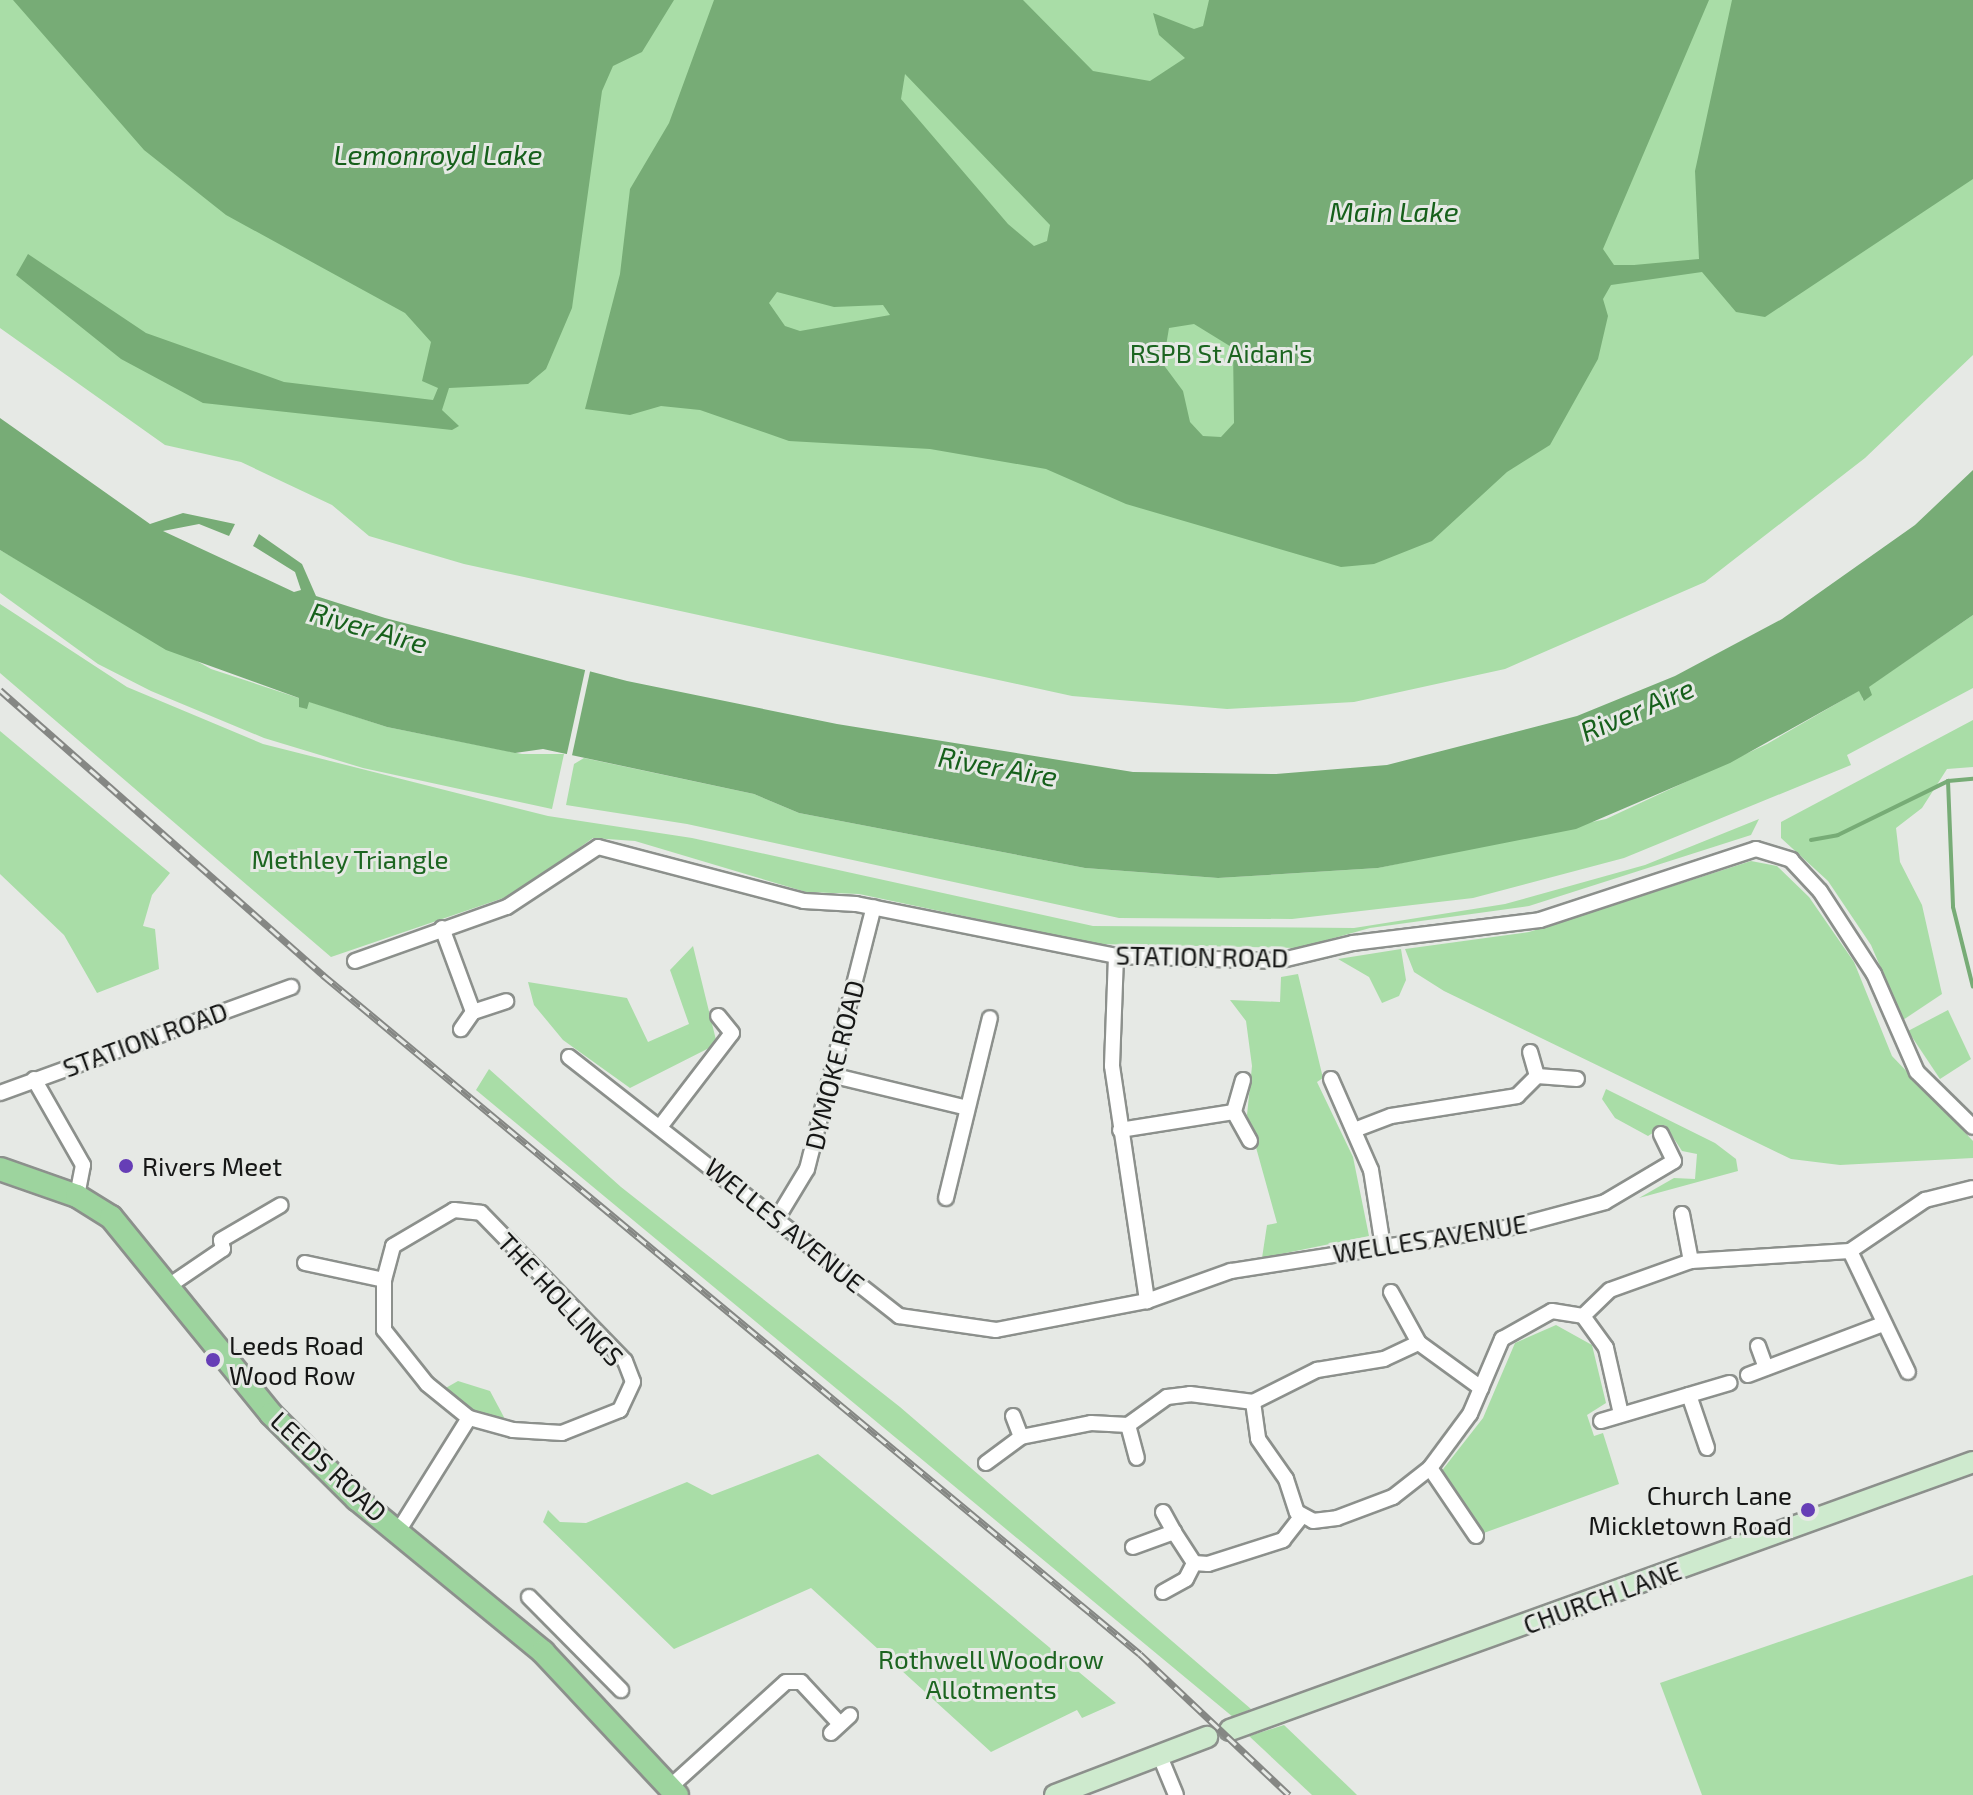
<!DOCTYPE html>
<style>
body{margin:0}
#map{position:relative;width:1973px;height:1795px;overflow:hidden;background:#e6e9e5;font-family:"Exo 2",sans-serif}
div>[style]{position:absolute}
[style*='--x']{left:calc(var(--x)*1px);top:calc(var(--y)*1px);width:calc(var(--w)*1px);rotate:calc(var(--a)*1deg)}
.green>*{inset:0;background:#a9dda7}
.water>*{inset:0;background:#77ac76}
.pier>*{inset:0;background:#e6e9e5}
.stream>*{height:4px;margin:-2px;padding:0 2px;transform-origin:2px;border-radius:2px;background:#77ac76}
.roads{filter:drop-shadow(2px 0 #8c908c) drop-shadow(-2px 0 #8c908c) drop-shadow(0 2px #8c908c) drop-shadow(0 -2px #8c908c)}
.street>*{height:14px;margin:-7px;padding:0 7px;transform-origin:7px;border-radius:7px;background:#fff}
.secondary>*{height:20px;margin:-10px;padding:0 10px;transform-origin:10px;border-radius:10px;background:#ceeace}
.primary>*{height:22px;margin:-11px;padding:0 11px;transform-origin:11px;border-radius:11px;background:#9dd49e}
.rail>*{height:7px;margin-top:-3.5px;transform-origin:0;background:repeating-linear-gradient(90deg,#e6e9e5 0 12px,#858784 0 24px);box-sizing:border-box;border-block:2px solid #858784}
.dots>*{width:22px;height:22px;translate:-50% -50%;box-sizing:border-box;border:4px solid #e6e9e5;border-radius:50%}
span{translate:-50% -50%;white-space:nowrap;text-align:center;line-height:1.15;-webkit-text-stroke:6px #e6e9e5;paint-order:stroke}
.park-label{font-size:26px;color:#1c6520}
.street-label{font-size:26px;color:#161716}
.poi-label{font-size:26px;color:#161716}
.left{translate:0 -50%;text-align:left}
.right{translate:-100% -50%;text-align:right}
.water-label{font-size:28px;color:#16601b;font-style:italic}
</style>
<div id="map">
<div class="green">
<div style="clip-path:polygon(0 0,1973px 0,1973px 355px,1865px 458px,1705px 582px,1505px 669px,1354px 702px,1227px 709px,1072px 696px,464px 564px,369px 536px,332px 505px,241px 462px,165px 445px,0 328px)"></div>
<div style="clip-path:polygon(0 550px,211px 669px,387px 727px,522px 754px,564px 754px,552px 809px,363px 768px,264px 738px,151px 691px,98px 664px,0 593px)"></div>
<div style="clip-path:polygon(0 604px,127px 687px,263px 744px,548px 816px,692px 838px,1093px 926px,1354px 928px,1505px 904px,1645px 865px,1759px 819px,1751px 835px,1529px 906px,1370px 928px,1298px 948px,1097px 944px,859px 894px,806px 892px,635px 841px,593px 838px,515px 894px,331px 957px,0 673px)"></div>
<div style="clip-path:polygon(1973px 615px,1973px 688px,1847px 755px,1851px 765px,1624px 858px,1473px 898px,1292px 919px,1119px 918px,687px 824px,566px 805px,574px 764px,584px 758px,754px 794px,799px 813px,1085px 868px,1218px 878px,1378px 868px,1606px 819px,1767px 744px,1860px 690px,1863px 700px,1868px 687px)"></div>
<div style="clip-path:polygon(1973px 720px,1973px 767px,1947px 769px,1922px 808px,1896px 828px,1900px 862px,1922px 905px,1942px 994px,1903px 1020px,1871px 945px,1828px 881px,1781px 838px,1781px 822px)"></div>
<div style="clip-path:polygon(0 731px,170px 873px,152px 895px,143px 926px,155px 929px,159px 969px,97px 993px,64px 935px,0 874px)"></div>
<div style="clip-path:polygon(1751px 861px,1777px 866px,1809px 897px,1854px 962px,1892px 1056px,1973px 1141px,1973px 1158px,1840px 1165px,1791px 1159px,1444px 991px,1414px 972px,1405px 949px,1529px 932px)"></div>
<div style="clip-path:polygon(693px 946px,717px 1044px,630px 1088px,563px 1040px,534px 1005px,528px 982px,627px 998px,648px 1042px,689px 1024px,670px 970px)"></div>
<div style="clip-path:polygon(1401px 949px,1406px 980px,1399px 996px,1382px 1003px,1369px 977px,1338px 959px)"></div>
<div style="clip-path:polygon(1298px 974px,1323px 1078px,1317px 1082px,1353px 1157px,1369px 1236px,1262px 1258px,1267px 1225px,1277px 1223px,1247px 1115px,1252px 1066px,1246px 1021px,1230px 1000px,1280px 1002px,1281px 977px)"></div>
<div style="clip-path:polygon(1948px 1010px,1971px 1059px,1940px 1079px,1908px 1031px)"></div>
<div style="clip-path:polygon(489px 1069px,621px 1187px,900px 1407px,1251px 1709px,1233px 1717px,476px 1090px)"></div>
<div style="clip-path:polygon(1606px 1089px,1715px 1143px,1736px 1159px,1738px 1171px,1639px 1198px,1674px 1178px,1695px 1179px,1697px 1154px,1682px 1151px,1665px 1125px,1648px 1136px,1615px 1118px,1602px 1099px)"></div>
<div style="clip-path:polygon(1556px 1325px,1592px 1345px,1606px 1403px,1587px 1415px,1594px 1436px,1603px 1433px,1619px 1484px,1481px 1534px,1440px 1473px,1483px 1418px,1515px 1343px)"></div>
<div style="clip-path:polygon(458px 1381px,490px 1391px,506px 1421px,479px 1418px,444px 1389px)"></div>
<div style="clip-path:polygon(818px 1454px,1116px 1703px,1082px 1718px,1077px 1710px,991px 1752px,811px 1588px,674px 1649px,543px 1522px,548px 1510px,560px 1522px,586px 1523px,687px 1482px,712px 1495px)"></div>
<div style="clip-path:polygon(1973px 1575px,1973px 1795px,1702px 1795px,1660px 1683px)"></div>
<div style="clip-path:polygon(1284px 1725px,1353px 1791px,1357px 1795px,1312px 1795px,1249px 1736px)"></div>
</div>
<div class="water">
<div style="clip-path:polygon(13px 0,674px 0,642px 52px,613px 66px,602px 91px,572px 308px,546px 369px,528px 384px,449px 388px,442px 410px,459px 426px,452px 430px,203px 403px,121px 359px,16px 275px,28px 254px,146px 333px,284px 382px,433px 400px,438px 388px,422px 381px,431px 342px,405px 313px,226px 215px,144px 150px)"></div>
<div style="clip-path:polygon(evenodd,714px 0,1023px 0,1093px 71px,1150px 81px,1185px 58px,1159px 35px,1153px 13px,1194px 29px,1203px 26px,1209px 0,1709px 0,1603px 249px,1614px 265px,1634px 265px,1699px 259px,1695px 171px,1732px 0,1973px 0,1973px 179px,1765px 317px,1736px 312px,1702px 272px,1611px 285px,1603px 299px,1608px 316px,1598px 359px,1550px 445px,1507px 472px,1432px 541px,1374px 564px,1341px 567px,1126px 504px,1046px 469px,930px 449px,789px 441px,700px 410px,661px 406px,630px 415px,585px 409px,620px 274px,630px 189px,669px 123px,714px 0,905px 74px,1050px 225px,1047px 241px,1034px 246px,1008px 224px,901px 99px,905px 74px,714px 0,777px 292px,834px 307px,883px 305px,890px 315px,800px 331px,785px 326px,769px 303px,777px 292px,714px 0,1194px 324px,1233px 348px,1234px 423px,1221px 437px,1203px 436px,1190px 422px,1183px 391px,1163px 364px,1169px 328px,1194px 324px)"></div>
<div style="clip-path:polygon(0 418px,150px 524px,183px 513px,235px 524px,229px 536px,199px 524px,163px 531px,294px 592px,301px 590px,295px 572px,253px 546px,259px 534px,302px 564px,316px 596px,385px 618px,627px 681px,837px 724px,1133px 772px,1276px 774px,1387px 765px,1577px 716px,1675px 676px,1782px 619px,1915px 525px,1973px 470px,1973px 615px,1869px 687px,1872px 695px,1864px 701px,1859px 691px,1730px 763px,1576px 829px,1378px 868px,1218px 878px,1085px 868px,799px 813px,754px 794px,543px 749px,515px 753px,387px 727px,309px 702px,307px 709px,299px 707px,299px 698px,166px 650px,0 550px)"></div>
</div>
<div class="pier">
<div style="clip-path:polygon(586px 666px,591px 667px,571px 760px,566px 758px)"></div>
</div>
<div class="stream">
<div style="--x:1948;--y:781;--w:126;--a:87.7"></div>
<div style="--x:1953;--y:907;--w:82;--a:76"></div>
<div style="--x:1811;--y:840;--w:27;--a:-10"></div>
<div style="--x:1838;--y:835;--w:123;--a:-26.1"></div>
<div style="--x:1948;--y:781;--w:25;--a:-5"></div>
</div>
<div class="roads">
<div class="street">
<div style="--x:442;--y:928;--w:90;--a:69.7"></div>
<div style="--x:473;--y:1012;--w:21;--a:125"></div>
<div style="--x:1116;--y:956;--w:110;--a:92.1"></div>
<div style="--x:1112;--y:1066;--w:238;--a:81.5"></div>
<div style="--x:1147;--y:1301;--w:89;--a:-19.7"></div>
<div style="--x:1231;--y:1271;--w:284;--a:-8.9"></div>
<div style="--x:1512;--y:1227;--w:96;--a:-15"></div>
<div style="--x:1605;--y:1202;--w:80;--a:-30.7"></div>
<div style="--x:1674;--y:1161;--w:30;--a:-116"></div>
<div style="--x:355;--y:961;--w:161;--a:-19.6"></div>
<div style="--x:507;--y:907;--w:109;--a:-33.4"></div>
<div style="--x:598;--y:847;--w:213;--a:14.7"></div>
<div style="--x:804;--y:901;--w:52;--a:3.3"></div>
<div style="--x:856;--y:904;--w:265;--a:11.3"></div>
<div style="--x:1116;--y:956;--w:162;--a:1.8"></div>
<div style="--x:1278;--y:961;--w:77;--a:-13.5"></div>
<div style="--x:1353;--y:943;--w:188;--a:-7"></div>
<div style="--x:1540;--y:920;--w:227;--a:-18.2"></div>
<div style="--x:1756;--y:849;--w:37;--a:17"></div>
<div style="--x:1791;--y:860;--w:42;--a:46.9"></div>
<div style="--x:1820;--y:891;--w:99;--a:57"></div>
<div style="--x:1874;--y:974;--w:107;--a:66.3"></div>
<div style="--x:1917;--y:1072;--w:78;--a:44.5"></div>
<div style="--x:473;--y:1012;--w:35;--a:-18"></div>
<div style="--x:569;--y:1057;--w:420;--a:38.1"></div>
<div style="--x:899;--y:1316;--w:98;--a:8.2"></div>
<div style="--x:996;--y:1330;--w:154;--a:-10.9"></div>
<div style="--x:831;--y:1075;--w:140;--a:13.6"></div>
<div style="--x:1537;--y:1076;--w:40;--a:4.3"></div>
<div style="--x:34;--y:1079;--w:99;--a:60.3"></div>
<div style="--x:83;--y:1165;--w:32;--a:101"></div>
<div style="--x:1331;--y:1079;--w:99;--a:66.3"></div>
<div style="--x:1371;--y:1170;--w:78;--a:81.1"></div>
<div style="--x:1243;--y:1080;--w:33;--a:106"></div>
<div style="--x:1234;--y:1112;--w:33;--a:61"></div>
<div style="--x:0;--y:1093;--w:310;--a:-20"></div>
<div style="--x:663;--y:1123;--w:113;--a:-52.5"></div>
<div style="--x:732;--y:1033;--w:22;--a:-129"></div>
<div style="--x:1357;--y:1129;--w:36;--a:-21"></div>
<div style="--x:1391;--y:1116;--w:128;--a:-9"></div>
<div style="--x:1517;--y:1096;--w:28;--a:-45"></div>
<div style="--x:1537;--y:1076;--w:25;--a:-106"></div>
<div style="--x:1120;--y:1130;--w:115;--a:-9"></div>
<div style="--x:946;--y:1198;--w:185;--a:-76.3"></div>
<div style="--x:454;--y:1210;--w:27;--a:6"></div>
<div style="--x:481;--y:1213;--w:206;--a:45.8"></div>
<div style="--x:625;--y:1361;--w:22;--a:69"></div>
<div style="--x:633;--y:1382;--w:31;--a:115"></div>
<div style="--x:620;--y:1410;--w:62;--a:158.4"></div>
<div style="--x:562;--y:1433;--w:49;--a:-176.5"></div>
<div style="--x:513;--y:1430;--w:46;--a:-164.7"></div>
<div style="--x:469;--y:1418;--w:54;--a:-141"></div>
<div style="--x:427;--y:1384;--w:69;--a:-128.5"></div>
<div style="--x:384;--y:1330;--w:50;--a:-90"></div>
<div style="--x:384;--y:1280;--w:35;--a:-75"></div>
<div style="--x:393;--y:1246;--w:71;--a:-30.5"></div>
<div style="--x:1682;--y:1214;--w:48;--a:79.2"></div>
<div style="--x:778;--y:1217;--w:56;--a:-58.9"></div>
<div style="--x:807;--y:1169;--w:270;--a:-75.7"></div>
<div style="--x:1850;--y:1251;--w:134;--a:64.4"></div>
<div style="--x:305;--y:1263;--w:81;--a:12.1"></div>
<div style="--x:170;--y:1285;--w:64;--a:-34.2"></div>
<div style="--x:223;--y:1249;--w:9;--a:-103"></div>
<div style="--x:221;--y:1240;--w:69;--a:-30.3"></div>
<div style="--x:1391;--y:1292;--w:58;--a:61.2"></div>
<div style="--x:1419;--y:1343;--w:77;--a:36"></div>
<div style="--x:1583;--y:1316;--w:37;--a:-44"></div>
<div style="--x:1610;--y:1290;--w:86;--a:-19.7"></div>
<div style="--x:1691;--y:1261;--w:159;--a:-3.6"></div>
<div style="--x:1850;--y:1251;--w:91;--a:-34.2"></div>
<div style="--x:1925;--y:1200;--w:49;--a:-14"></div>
<div style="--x:1583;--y:1316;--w:39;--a:54"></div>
<div style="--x:1606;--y:1348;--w:68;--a:77.2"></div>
<div style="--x:1758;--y:1346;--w:23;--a:70"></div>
<div style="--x:1748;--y:1375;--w:144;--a:-20.7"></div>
<div style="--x:1689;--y:1395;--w:56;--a:71.2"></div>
<div style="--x:1253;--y:1402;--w:37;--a:82"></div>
<div style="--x:1258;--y:1439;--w:49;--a:55"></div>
<div style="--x:1286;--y:1479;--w:35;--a:72"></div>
<div style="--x:1297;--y:1512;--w:18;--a:29"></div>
<div style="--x:1313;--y:1521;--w:24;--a:-7"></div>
<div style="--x:1337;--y:1518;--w:60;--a:-20.6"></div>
<div style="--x:1393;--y:1497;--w:47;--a:-38.1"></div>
<div style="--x:1430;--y:1468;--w:67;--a:-53.5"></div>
<div style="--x:1470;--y:1414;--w:82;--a:-66.9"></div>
<div style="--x:1502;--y:1339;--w:57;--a:-29.2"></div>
<div style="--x:1552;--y:1311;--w:31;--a:9"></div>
<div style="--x:1013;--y:1416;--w:22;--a:69"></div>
<div style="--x:1601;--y:1421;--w:134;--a:-16.5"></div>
<div style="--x:1128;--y:1425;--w:34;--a:75"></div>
<div style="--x:986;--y:1463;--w:44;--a:-36.6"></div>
<div style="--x:1021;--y:1437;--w:71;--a:-11.3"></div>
<div style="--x:1091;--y:1423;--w:37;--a:3"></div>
<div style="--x:1128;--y:1425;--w:48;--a:-35.7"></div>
<div style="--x:1167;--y:1397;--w:23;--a:-7"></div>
<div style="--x:1190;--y:1394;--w:64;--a:7.2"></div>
<div style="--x:1253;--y:1402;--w:72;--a:-26.6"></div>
<div style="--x:1317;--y:1370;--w:68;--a:-9.3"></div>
<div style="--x:1384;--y:1359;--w:38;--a:-25"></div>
<div style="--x:1430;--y:1468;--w:82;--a:55.9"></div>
<div style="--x:1163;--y:1512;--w:23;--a:61"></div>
<div style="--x:399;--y:1530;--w:132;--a:-58"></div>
<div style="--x:1133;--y:1547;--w:44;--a:-20.1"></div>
<div style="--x:1174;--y:1532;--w:37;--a:57"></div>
<div style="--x:1194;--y:1563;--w:14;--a:4"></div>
<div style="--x:1208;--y:1564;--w:79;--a:-17.7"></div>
<div style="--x:1283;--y:1540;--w:29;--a:-52"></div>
<div style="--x:1163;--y:1592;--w:26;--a:-29"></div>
<div style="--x:1186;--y:1579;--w:18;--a:-63"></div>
<div style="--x:529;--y:1597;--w:131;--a:45.3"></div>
<div style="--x:831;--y:1733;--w:26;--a:-43"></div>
<div style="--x:1159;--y:1754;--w:44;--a:67.5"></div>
<div style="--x:670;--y:1787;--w:156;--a:-42.2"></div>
<div style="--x:786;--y:1682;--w:15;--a:0"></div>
<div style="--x:801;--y:1682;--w:57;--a:47.1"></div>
</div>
<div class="secondary">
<div style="--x:1230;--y:1730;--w:790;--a:-19.83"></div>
<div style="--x:1055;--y:1795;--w:163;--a:-20.9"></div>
</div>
<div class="primary">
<div style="--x:0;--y:1169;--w:82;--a:19.3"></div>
<div style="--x:77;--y:1196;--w:40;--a:32"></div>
<div style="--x:111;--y:1217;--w:254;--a:50.9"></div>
<div style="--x:271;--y:1414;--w:121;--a:44.7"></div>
<div style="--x:357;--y:1499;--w:241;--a:39.4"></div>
<div style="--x:543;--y:1652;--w:196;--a:46.9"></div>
</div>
</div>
<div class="rail">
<div style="--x:0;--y:690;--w:431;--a:41.4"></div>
<div style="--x:323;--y:975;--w:1062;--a:39.73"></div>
<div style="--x:1140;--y:1654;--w:205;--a:43.4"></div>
</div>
<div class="dots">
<div style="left:126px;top:1166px;background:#663eb6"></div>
<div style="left:213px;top:1360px;background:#663eb6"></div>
<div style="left:1808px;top:1510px;background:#663eb6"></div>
</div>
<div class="park-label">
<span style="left:1221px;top:353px">RSPB St Aidan's</span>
<span style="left:350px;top:859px">Methley Triangle</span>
<span style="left:991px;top:1674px">Rothwell Woodrow<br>Allotments</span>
</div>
<div class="street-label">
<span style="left:1202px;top:956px;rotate:1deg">STATION ROAD</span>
<span style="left:145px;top:1039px;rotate:-20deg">STATION ROAD</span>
<span style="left:834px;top:1065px;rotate:-76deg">DYMOKE ROAD</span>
<span style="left:785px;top:1225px;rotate:39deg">WELLES AVENUE</span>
<span style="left:1430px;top:1238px;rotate:-9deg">WELLES AVENUE</span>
<span style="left:561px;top:1299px;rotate:47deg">THE HOLLINGS</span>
<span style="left:329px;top:1466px;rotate:43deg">LEEDS ROAD</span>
<span style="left:1602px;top:1597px;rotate:-20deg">CHURCH LANE</span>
</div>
<div class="poi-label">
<span class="left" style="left:142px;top:1166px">Rivers Meet</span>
<span class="left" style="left:229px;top:1360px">Leeds Road<br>Wood Row</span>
<span class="right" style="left:1792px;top:1510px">Church Lane<br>Mickletown Road</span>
</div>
<div class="water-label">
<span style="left:438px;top:154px">Lemonroyd Lake</span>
<span style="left:1394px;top:211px">Main Lake</span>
<span style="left:369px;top:627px;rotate:16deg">River Aire</span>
<span style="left:1637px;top:709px;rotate:-23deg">River Aire</span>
<span style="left:998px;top:766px;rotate:10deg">River Aire</span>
</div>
</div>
